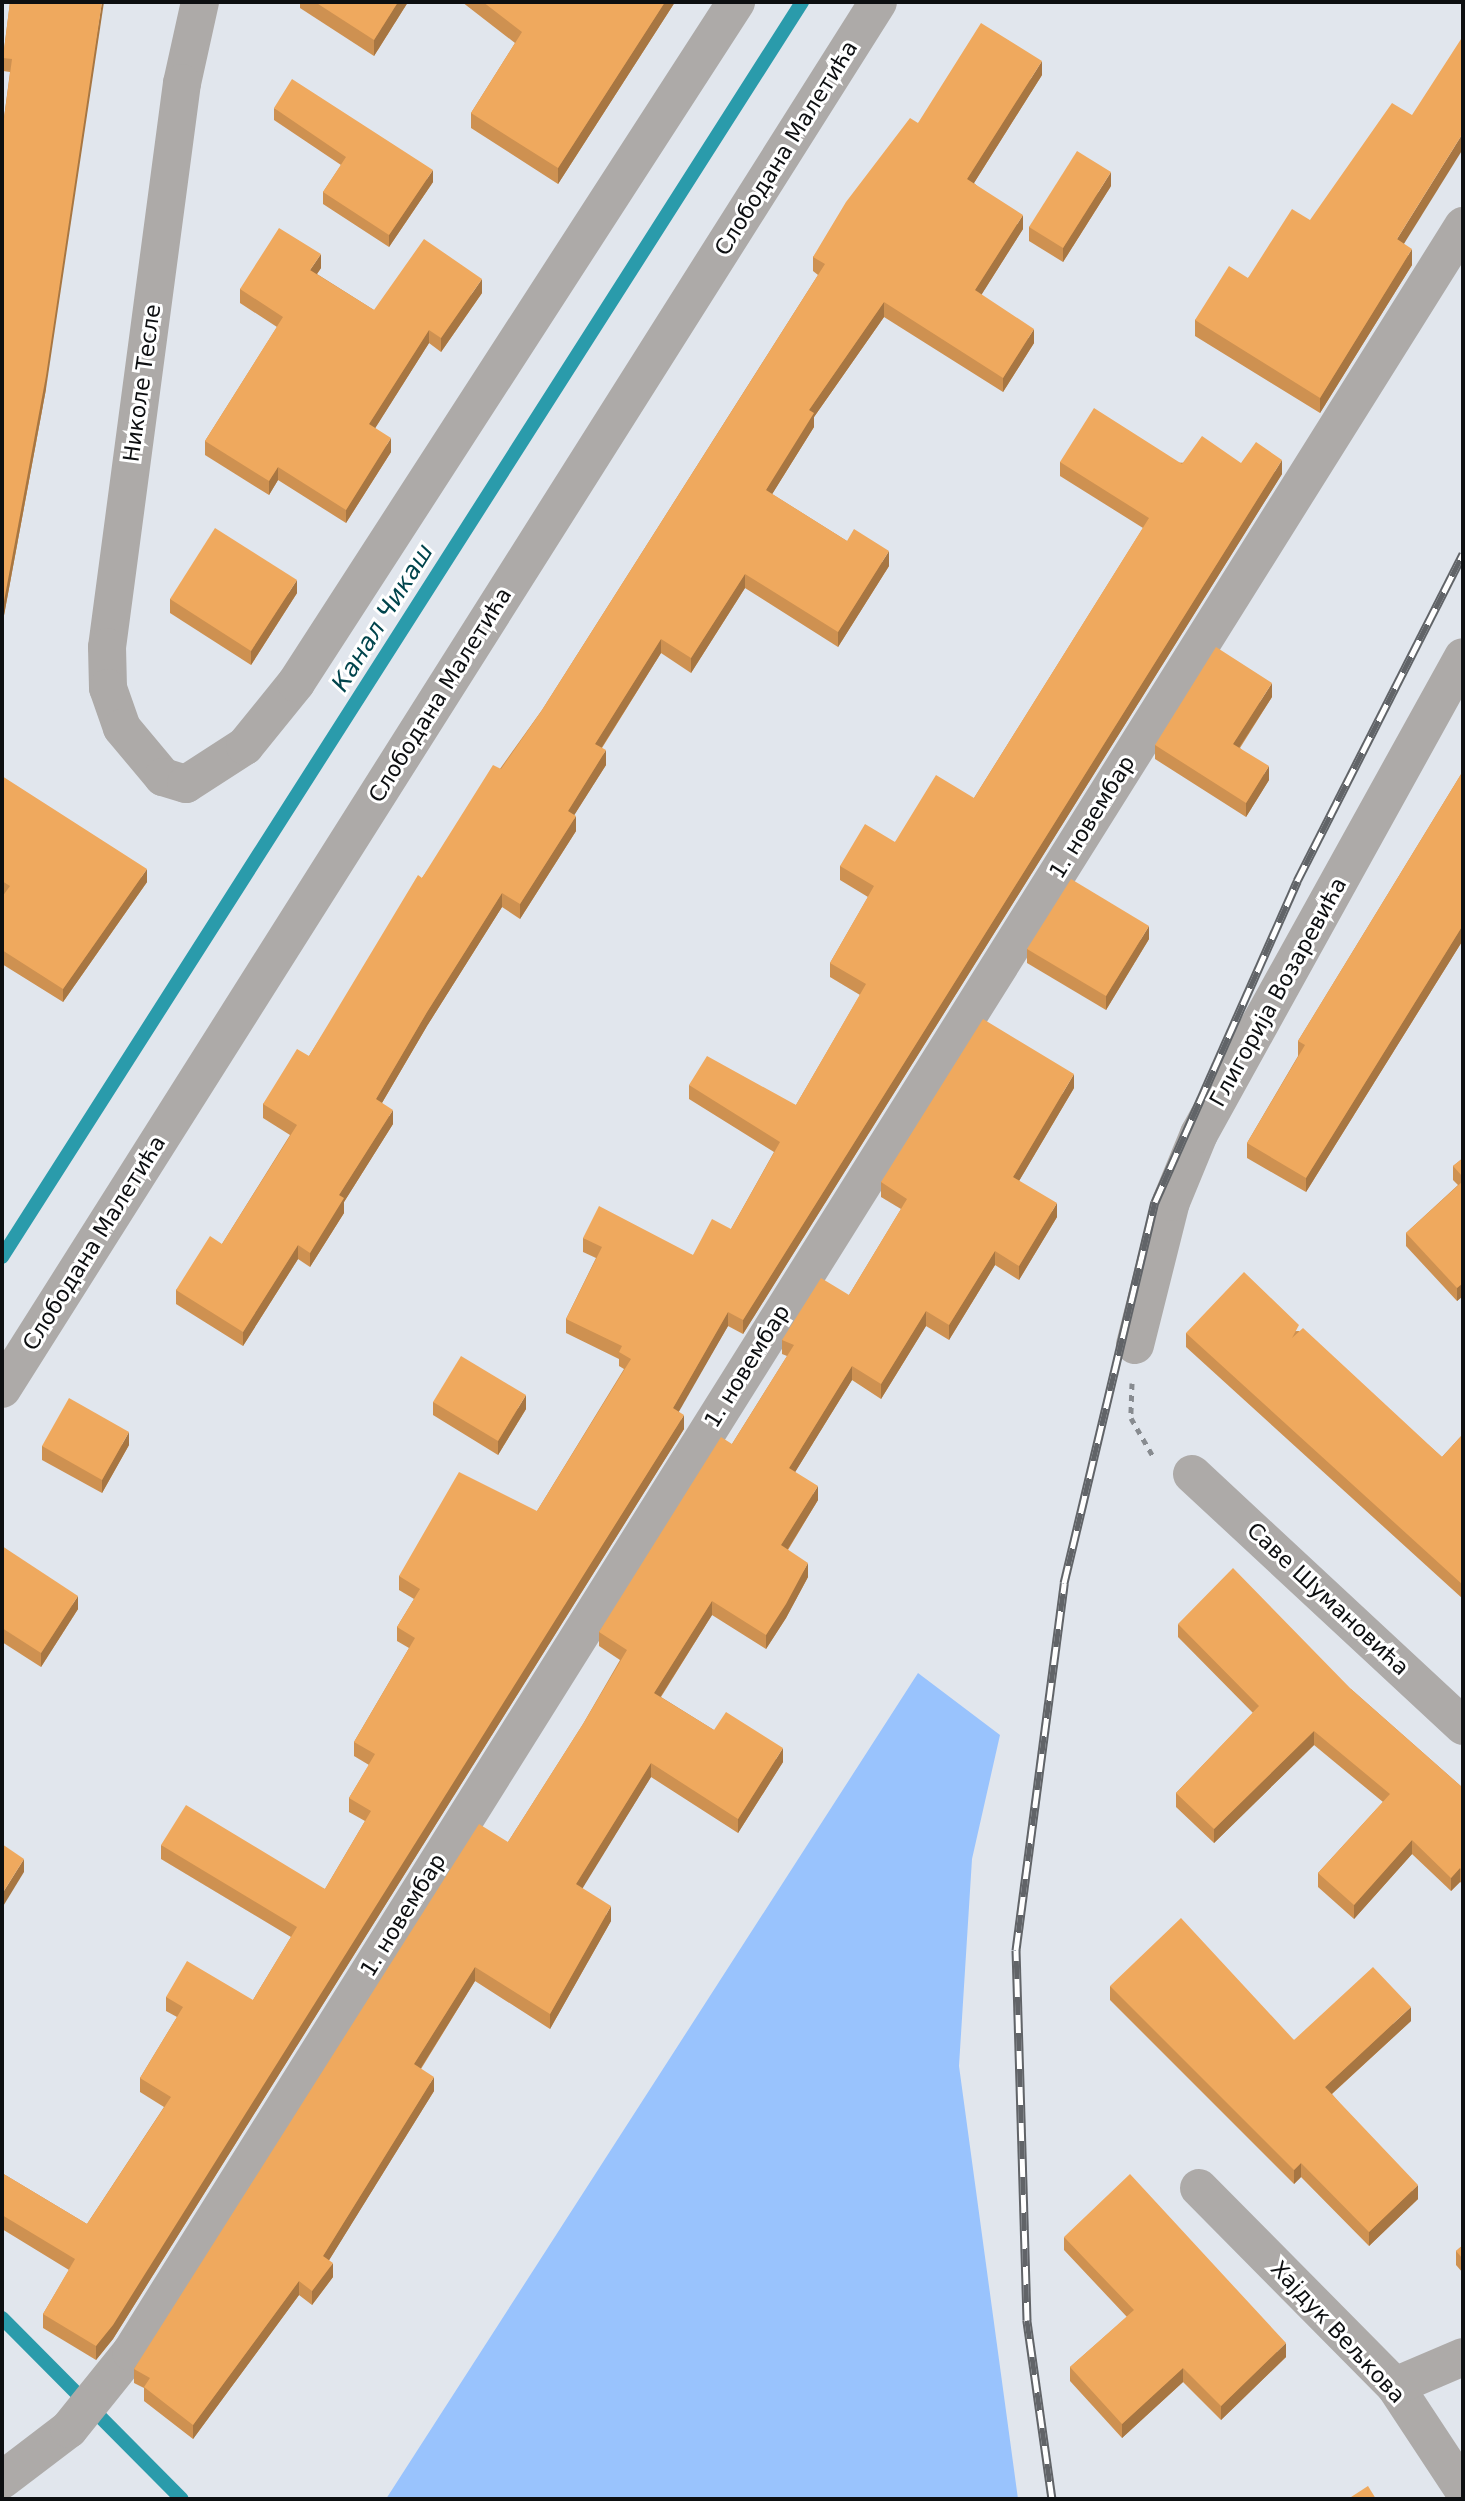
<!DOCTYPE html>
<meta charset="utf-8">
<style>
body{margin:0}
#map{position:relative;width:1465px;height:2501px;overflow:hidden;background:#e1e6ed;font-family:"DejaVu Sans",sans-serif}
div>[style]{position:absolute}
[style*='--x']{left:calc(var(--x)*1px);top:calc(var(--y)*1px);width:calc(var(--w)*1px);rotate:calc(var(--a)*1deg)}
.green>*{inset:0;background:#99c3fd}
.stream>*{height:14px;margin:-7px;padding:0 7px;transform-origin:7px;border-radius:7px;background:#2a9bab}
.path>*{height:5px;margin-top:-2.5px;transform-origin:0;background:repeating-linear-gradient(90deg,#878b90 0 6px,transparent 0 12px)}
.street>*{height:38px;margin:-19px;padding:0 19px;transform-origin:19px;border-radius:19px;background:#adaaa8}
.rail>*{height:9px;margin-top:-4.5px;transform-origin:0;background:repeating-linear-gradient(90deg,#fff 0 18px,#616468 0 36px);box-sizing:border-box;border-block:2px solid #616468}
.wall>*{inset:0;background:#ce9151}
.shaded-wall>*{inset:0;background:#a77642}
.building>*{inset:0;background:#efa95e}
span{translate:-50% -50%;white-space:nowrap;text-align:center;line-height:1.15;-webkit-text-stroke:6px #fff;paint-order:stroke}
.street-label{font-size:22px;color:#0d0f11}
.water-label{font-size:24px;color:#00444c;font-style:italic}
.frame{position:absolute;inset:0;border:4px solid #0d0f11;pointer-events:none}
</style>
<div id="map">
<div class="green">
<div style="clip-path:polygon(918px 1673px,1000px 1735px,972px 1859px,959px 2066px,1018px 2499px,386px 2499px)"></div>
</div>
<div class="stream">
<div style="--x:2;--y:1257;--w:1488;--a:-57.48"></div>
<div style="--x:2;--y:2318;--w:255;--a:45.2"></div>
</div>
<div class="path">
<div style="--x:1132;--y:1383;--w:35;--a:92"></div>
<div style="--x:1131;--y:1418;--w:46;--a:60.1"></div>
</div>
<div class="street">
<div style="--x:200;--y:2;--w:83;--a:102.5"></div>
<div style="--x:182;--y:83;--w:569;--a:97.57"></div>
<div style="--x:107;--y:647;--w:41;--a:88.6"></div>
<div style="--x:108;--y:688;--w:42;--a:70.7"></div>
<div style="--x:122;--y:728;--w:64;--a:50.1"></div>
<div style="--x:163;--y:777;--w:24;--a:17"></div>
<div style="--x:186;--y:784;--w:70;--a:-32.8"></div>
<div style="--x:245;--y:746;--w:81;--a:-51"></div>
<div style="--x:296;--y:683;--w:811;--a:-57.13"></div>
<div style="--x:1135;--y:1345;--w:147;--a:-75.9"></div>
<div style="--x:1171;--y:1202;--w:74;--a:-67.6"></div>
<div style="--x:1199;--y:1134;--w:545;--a:-61.04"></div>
<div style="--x:2;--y:1389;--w:1640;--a:-57.72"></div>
<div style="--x:1192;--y:1474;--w:370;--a:42.9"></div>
<div style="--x:1199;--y:2188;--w:279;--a:45.3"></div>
<div style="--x:1395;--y:2386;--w:123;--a:56.6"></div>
<div style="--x:1395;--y:2386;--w:74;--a:-23.1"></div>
<div style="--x:2;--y:2480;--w:84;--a:-37.3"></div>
<div style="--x:69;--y:2429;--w:99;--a:-51.2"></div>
<div style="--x:131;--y:2352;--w:2509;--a:-57.93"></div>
</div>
<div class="rail">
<div style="--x:1052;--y:2499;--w:181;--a:-98"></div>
<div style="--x:1027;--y:2320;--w:370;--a:-91.7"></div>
<div style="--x:1016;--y:1950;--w:370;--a:-82.5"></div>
<div style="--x:1064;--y:1583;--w:392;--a:-76.6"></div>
<div style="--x:1155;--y:1202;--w:351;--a:-66.1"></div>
<div style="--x:1297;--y:881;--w:367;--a:-63.1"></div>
</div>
<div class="wall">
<div style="clip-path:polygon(10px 2px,46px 389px,2px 626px,2px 133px,10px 72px,3px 71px,3px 58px)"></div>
<div style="clip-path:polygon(300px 2px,408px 2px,374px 56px,300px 8px)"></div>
<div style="clip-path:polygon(462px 2px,675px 2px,558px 184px,471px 128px,471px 113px,515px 43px)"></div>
<div style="clip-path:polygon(1042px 75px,974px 183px,1023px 229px,981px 295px,1034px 343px,1003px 392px,884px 317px,814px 417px,814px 427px,772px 494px,847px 541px,889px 566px,838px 647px,745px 588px,691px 673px,661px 653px,602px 748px,606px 765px,574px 815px,576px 831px,520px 919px,502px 907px,427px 1026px,382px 1103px,393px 1124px,344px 1202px,344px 1213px,310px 1267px,298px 1259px,243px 1346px,176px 1304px,176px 1290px,222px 1244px,290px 1135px,263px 1118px,263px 1104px,309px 1056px,422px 878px,542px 710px,818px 275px,813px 271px,813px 257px,918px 123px)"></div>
<div style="clip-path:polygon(274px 108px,433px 182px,389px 247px,323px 204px,323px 192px,341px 165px,274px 120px)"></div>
<div style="clip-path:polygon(1111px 186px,1063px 262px,1029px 241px,1029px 227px)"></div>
<div style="clip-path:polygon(1310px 220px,1404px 244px,1412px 265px,1320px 413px,1195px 336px,1195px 320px,1248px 278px)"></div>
<div style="clip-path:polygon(321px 268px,317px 274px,374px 310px,482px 293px,441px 352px,429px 343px,375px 428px,391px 452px,346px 523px,278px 480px,269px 495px,205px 455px,205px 441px,277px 327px,240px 303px,240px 289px)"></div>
<div style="clip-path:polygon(1060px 462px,1241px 463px,1282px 474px,743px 1334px,728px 1326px,678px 1411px,684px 1429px,113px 2339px,96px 2360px,43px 2328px,43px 2314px,69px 2270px,2px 2229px,2px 2173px,87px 2224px,164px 2107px,140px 2092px,140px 2078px,177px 2017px,166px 2011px,166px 1997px,253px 2000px,291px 1937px,161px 1859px,161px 1845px,325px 1889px,365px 1821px,349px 1812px,349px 1798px,369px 1765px,354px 1756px,354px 1742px,409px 1648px,397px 1641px,397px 1627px,414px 1599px,399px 1590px,399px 1576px,537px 1511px,624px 1369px,619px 1366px,619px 1359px,566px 1333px,566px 1319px,596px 1258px,583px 1252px,583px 1238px,693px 1255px,731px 1229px,774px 1152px,689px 1099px,689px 1085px,796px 1105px,860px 995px,830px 977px,830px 963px,868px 897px,840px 880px,840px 866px,895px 842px,974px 798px,1143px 528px,1060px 476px)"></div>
<div style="clip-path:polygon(297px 593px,251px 665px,170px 613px,170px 599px)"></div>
<div style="clip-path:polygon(1272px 697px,1240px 748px,1269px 780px,1246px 817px,1155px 759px,1155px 745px)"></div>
<div style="clip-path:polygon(1463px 771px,1463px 940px,1306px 1192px,1247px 1158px,1247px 1143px,1298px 1056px,1298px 1041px)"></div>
<div style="clip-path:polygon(2px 777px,147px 882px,63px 1002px,2px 964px,2px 897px,3px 895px,2px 894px)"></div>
<div style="clip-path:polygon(1149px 939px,1106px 1010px,1027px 963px,1027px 949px)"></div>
<div style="clip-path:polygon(1074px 1088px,1019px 1181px,1057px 1217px,1019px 1280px,995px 1265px,949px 1340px,926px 1326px,881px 1399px,852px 1380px,795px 1472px,818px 1500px,788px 1550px,808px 1577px,786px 1618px,766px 1649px,712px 1615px,661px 1697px,714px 1730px,783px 1762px,738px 1833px,651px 1777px,582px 1888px,611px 1921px,550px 2029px,475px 1981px,421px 2069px,434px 2091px,329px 2260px,333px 2277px,312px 2305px,299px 2295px,193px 2439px,144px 2401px,144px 2388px,134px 2383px,134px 2369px,508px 1842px,583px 1724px,620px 1660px,599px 1646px,599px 1632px,732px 1444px,787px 1356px,782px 1354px,782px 1340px,849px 1295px,901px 1209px,881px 1197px,881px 1182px)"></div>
<div style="clip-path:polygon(1463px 1158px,1463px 1296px,1457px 1301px,1406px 1246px,1406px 1233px,1458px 1185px,1453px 1180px,1453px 1166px)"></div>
<div style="clip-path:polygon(1299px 1331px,1442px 1457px,1463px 1434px,1463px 1599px,1186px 1347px,1186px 1333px)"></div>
<div style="clip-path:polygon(433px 1402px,526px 1409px,498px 1455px,433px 1415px)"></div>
<div style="clip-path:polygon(129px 1445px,102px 1493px,42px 1460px,42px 1446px)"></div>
<div style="clip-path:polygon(2px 1546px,78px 1609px,41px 1667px,2px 1642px)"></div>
<div style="clip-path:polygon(1178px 1624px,1351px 1689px,1463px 1788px,1463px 1884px,1460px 1882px,1451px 1891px,1412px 1854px,1354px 1919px,1318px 1887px,1318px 1873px,1383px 1802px,1314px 1745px,1214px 1843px,1176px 1807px,1176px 1793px,1253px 1713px,1178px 1637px)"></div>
<div style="clip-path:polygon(1110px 1986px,1294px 2040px,1411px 2021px,1332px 2094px,1418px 2199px,1369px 2246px,1301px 2177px,1294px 2184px,1110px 2000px)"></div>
<div style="clip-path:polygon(1064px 2237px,1286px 2357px,1221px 2420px,1183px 2382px,1122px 2438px,1070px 2381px,1070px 2367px,1127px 2317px,1064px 2250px)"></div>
<div style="clip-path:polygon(1463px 2245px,1463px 2273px,1456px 2265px,1456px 2251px)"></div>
</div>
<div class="shaded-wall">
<div style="clip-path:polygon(102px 2px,104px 2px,46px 389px,2px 626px,2px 608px)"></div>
<div style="clip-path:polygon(398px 2px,408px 2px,374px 56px,374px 40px)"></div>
<div style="clip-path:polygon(665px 2px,675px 2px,558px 184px,558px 168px)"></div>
<div style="clip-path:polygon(1042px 61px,1042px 75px,967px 194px,967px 179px)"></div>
<div style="clip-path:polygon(1463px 133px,1463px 149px,1397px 255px,1397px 239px)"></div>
<div style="clip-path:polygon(433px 170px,433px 182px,389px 247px,389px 235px)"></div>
<div style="clip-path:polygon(1111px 172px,1111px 186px,1063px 262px,1063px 248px)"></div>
<div style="clip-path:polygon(1023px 215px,1023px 229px,975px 305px,975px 290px)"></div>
<div style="clip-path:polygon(1412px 249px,1412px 265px,1320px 413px,1320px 398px)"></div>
<div style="clip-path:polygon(321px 254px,321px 268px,310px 284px,310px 270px)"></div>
<div style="clip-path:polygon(482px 279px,482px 293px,441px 352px,441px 338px)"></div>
<div style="clip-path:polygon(884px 302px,884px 317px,814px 417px,814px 427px,766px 504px,766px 490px,809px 410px)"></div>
<div style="clip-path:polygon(1034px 329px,1034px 343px,1003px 392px,1003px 378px)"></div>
<div style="clip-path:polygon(429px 330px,429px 343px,369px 438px,369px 424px)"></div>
<div style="clip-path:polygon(391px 438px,391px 452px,346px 523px,346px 510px)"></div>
<div style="clip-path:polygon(1282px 460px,1282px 474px,743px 1334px,743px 1320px)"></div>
<div style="clip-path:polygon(278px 467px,278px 480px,269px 495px,269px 481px)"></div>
<div style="clip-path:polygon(889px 551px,889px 566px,838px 647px,838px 632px)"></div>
<div style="clip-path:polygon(745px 574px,745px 588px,691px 673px,691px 658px)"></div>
<div style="clip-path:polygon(297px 580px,297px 593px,251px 665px,251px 651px)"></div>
<div style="clip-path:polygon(661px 639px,661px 653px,595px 758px,595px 744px)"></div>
<div style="clip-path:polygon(1272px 683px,1272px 697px,1233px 757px,1233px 744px)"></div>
<div style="clip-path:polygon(606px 750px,606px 765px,568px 825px,568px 811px)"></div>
<div style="clip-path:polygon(1269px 766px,1269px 780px,1246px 817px,1246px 803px)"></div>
<div style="clip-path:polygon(576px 816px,576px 831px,520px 919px,520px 904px)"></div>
<div style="clip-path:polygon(147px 869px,147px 882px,63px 1002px,63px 989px)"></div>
<div style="clip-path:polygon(502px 893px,502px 907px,427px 1026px,376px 1113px,376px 1099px,427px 1012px)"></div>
<div style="clip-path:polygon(1463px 925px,1463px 940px,1306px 1192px,1306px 1178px)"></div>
<div style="clip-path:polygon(1149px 926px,1149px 939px,1106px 1010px,1106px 996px)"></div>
<div style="clip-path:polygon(1074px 1074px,1074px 1088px,1013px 1191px,1013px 1177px)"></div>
<div style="clip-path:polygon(393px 1110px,393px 1124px,344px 1202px,344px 1213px,310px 1267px,310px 1253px,339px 1195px)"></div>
<div style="clip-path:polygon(1057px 1203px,1057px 1217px,1019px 1280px,1019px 1266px)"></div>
<div style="clip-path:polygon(298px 1245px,298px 1259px,243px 1346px,243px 1332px)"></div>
<div style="clip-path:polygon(995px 1251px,995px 1265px,949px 1340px,949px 1325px)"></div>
<div style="clip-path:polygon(1463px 1283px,1463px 1296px,1457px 1301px,1457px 1288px)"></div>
<div style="clip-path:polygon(926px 1311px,926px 1326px,881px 1399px,881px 1384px)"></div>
<div style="clip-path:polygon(728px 1312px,728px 1326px,673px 1422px,673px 1408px)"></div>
<div style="clip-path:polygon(852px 1366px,852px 1380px,789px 1482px,789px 1468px)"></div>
<div style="clip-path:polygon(526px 1395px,526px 1409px,498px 1455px,498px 1441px)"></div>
<div style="clip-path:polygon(684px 1415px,684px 1429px,113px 2339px,96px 2360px,96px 2346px)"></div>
<div style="clip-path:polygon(129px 1432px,129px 1445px,102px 1493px,102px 1480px)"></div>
<div style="clip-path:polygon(818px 1486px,818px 1500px,781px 1560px,781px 1545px)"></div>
<div style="clip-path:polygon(808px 1563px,808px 1577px,786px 1618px,766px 1649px,766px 1635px)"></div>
<div style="clip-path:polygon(78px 1596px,78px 1609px,41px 1667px,41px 1653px)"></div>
<div style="clip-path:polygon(712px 1601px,712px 1615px,654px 1707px,654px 1693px)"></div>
<div style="clip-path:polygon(1314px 1731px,1314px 1745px,1214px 1843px,1214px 1829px)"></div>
<div style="clip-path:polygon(783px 1748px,783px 1762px,738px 1833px,738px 1819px)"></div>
<div style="clip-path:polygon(651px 1763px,651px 1777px,576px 1899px,576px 1884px)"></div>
<div style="clip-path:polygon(1412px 1840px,1412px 1854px,1354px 1919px,1354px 1905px)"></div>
<div style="clip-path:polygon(24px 1859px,24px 1872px,2px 1908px,2px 1894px)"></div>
<div style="clip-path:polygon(1460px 1868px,1460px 1882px,1451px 1891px,1451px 1878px)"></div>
<div style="clip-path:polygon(611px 1906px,611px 1921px,550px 2029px,550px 2014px)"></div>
<div style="clip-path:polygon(475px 1967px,475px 1981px,414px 2079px,414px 2064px)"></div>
<div style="clip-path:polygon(1411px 2007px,1411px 2021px,1325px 2100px,1325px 2087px)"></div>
<div style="clip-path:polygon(434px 2077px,434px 2091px,323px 2270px,323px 2256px)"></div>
<div style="clip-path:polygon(1301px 2163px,1301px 2177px,1294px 2184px,1294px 2170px)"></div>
<div style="clip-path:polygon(1418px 2185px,1418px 2199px,1369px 2246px,1369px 2232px)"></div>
<div style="clip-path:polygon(333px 2263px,333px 2277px,312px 2305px,312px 2291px)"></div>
<div style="clip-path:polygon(299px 2281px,299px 2295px,193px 2439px,193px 2425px)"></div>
<div style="clip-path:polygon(1286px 2343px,1286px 2357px,1221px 2420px,1221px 2406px)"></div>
<div style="clip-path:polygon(1183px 2368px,1183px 2382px,1122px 2438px,1122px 2424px)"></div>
</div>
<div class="building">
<div style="clip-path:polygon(10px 2px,102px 2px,46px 376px,2px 612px,2px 133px,12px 59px,3px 58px)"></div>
<div style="clip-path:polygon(315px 2px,398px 2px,374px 40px)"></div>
<div style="clip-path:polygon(483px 2px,665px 2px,558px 168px,471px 113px,522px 32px)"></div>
<div style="clip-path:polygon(981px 23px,1042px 61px,967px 179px,1023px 215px,975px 290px,1034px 329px,1003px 378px,884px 302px,809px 410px,814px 413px,766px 490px,847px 541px,854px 529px,889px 551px,838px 632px,745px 574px,691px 658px,661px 639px,595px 744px,606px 750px,568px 811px,576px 816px,520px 904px,502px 893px,427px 1012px,376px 1099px,393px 1110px,339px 1195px,344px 1198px,310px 1253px,298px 1245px,243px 1332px,176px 1290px,210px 1236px,222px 1244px,297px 1125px,263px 1104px,297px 1049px,309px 1056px,418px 875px,422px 878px,493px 765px,501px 769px,542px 710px,825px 264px,813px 257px,846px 202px,910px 118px,918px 123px)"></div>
<div style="clip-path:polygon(1463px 36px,1463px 133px,1397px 239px,1412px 249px,1320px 398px,1195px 320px,1229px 266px,1248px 278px,1292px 209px,1310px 220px,1392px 103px,1412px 115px)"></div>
<div style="clip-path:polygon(292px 79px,433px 170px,389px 235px,323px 192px,346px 157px,274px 108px)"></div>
<div style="clip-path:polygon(1077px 151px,1111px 172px,1063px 248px,1029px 227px)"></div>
<div style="clip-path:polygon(279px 228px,321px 254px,310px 270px,374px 310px,424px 239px,482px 279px,441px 338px,429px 330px,369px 424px,391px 438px,346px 510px,278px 467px,269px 481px,205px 441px,283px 317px,240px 289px)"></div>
<div style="clip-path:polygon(1094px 408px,1182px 464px,1202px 436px,1241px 463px,1256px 442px,1282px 460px,743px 1320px,728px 1312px,673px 1408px,684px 1415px,113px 2325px,96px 2346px,43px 2314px,75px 2259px,2px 2215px,2px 2173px,87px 2224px,171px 2097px,140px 2078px,183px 2007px,166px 1997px,187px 1961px,253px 2000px,297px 1927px,161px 1845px,186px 1805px,325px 1889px,371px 1811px,349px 1798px,375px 1754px,354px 1742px,415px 1638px,397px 1627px,420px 1589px,399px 1576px,459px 1472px,537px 1511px,631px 1359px,619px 1352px,622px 1346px,566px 1319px,602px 1247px,583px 1238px,599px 1206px,693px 1255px,712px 1219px,731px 1229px,780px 1142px,689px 1085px,707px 1056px,796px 1105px,866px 984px,830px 963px,874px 886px,840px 866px,865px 824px,895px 842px,936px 775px,974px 798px,1149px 518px,1060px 462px)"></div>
<div style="clip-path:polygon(215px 528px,297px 580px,251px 651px,170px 599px)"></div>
<div style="clip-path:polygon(1216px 647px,1272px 683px,1233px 744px,1269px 766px,1246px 803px,1155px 745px)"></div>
<div style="clip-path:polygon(1463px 771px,1463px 925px,1306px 1178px,1247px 1143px,1305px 1045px,1298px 1041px)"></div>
<div style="clip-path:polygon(2px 776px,147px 869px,63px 989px,2px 950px,2px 897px,10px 886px,2px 881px)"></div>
<div style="clip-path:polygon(1071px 879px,1149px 926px,1106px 996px,1027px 949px)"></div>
<div style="clip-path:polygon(983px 1019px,1074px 1074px,1013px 1177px,1057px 1203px,1019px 1266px,995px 1251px,949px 1325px,926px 1311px,881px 1384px,852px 1366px,789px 1468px,818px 1486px,781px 1545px,808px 1563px,786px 1604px,766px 1635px,712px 1601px,654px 1693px,714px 1730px,726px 1712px,783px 1748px,738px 1819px,651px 1763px,576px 1884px,611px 1906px,550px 2014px,475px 1967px,414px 2064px,434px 2077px,323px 2256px,333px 2263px,312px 2291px,299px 2281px,193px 2425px,144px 2387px,150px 2378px,134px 2369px,479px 1824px,508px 1842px,583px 1724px,627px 1650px,599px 1632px,721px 1437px,732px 1444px,794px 1345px,782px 1340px,821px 1278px,849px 1295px,907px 1199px,881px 1182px)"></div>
<div style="clip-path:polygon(1463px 1158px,1463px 1177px,1453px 1166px)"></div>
<div style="clip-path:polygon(1463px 1181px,1463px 1283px,1457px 1288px,1406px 1233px)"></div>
<div style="clip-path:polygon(1244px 1272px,1299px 1325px,1292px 1338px,1303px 1328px,1442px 1457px,1463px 1434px,1463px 1492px,1461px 1494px,1463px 1496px,1463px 1585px,1186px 1333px)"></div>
<div style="clip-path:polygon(461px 1356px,526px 1395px,498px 1441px,433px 1402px)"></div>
<div style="clip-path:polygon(69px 1398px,129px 1432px,102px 1480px,42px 1446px)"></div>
<div style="clip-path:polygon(2px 1546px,78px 1596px,41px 1653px,2px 1628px)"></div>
<div style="clip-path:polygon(1233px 1568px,1351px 1689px,1463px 1788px,1463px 1871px,1460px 1868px,1451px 1878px,1412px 1840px,1354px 1905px,1318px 1873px,1390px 1794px,1314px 1731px,1214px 1829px,1176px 1793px,1259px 1706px,1178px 1624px)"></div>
<div style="clip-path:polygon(2px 1844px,24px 1859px,2px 1894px)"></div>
<div style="clip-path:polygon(1181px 1918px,1294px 2040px,1373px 1967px,1411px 2007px,1325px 2087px,1418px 2185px,1369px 2232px,1301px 2163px,1294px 2170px,1110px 1986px)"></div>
<div style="clip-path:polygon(1130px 2174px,1286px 2343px,1221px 2406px,1183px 2368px,1122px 2424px,1070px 2367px,1134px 2310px,1064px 2237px)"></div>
<div style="clip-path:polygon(1463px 2245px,1463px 2259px,1456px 2251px)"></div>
<div style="clip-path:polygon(1368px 2486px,1376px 2499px,1348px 2499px)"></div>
</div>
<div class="street-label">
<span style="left:786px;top:148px;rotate:-58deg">Слободана Малетића</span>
<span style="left:142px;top:383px;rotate:-82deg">Николе Тесле</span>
<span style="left:440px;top:695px;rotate:-58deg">Слободана Малетића</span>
<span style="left:1092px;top:817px;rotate:-58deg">1. новембар</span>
<span style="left:1278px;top:992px;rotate:-61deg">Глигорија Возаревића</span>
<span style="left:94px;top:1243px;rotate:-58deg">Слободана Малетића</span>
<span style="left:747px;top:1366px;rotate:-58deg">1. новембар</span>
<span style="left:1328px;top:1599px;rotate:43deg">Саве Шумановића</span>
<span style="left:403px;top:1915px;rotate:-58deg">1. новембар</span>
<span style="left:1338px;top:2332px;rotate:47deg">Хајдук Вељкова</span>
</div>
<div class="water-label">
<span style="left:383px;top:618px;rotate:-58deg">Канал Чикаш</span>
</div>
<div class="frame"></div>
</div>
